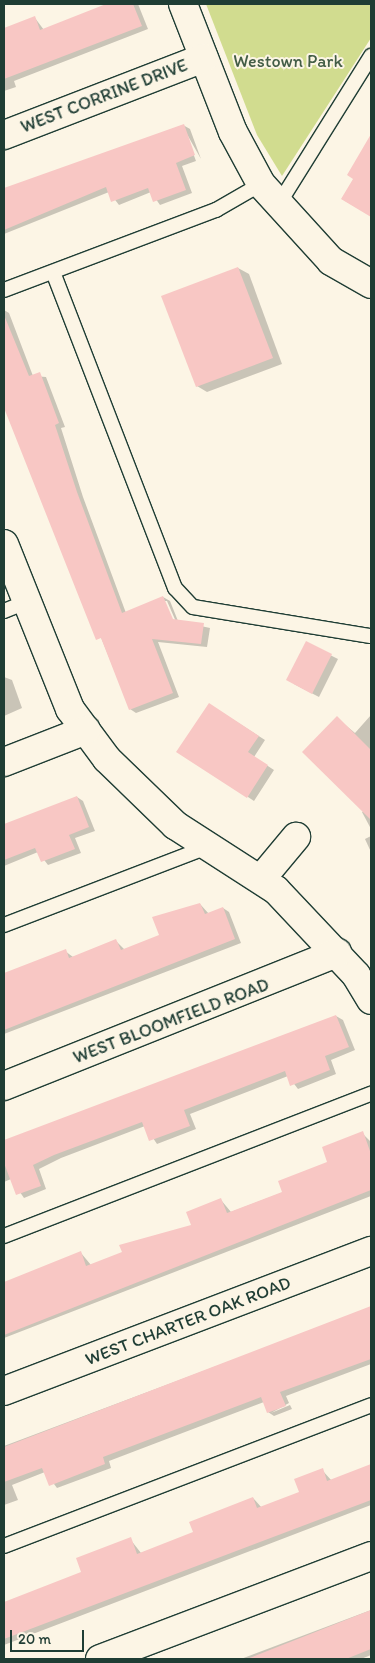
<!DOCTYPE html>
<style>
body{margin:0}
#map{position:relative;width:375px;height:1663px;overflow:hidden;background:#fcf5e5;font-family:Itim,sans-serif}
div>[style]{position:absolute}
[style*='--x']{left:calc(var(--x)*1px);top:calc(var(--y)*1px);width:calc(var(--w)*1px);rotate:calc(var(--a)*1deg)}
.green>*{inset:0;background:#d1dc8f}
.shadow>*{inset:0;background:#0003}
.building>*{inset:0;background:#f8c7c4}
.roads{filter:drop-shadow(1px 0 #1f3d34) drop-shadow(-1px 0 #1f3d34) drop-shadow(0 1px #1f3d34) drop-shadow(0 -1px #1f3d34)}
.lane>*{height:14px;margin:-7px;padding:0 7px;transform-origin:7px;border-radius:7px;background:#fcf5e5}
.street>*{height:28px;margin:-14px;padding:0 14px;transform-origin:14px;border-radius:14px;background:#fcf5e5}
span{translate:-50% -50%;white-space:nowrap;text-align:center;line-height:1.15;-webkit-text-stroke:4px #fcf5e5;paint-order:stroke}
.park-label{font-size:18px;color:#435d46}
.street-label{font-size:18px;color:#1f3d34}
.frame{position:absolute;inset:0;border:5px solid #1f3d34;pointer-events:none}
.scale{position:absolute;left:10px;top:1630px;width:74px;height:22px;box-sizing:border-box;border:2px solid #1f3d34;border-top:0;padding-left:6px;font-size:15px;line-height:18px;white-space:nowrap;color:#1f3d34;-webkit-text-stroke:4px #fcf5e5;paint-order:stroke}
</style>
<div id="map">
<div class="green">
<div style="clip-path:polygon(206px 4px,371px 4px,371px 38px,282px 176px,257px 135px)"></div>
</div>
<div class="shadow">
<div style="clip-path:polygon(110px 4px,138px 4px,148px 29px,14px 81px,16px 87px,4px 91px,4px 30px,35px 18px,44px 30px)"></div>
<div style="clip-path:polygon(183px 125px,190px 129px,201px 159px,184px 129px,196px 161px,182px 166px,192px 193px,160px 205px,151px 192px,119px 205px,109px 192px,4px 234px,4px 190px)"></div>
<div style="clip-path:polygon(371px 136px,371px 216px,342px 199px,355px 178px,348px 175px)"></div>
<div style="clip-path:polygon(238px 268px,249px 274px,282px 364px,207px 392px,197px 386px)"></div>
<div style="clip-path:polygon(evenodd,4px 310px,9px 313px,33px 376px,46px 377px,65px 427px,61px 428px,83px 497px,126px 613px,163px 597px,170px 601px,178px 621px,210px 628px,207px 647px,158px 642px,179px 697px,136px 713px,130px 709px,4px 398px,4px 310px,164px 601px,167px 601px,177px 624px,174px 625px,164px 601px)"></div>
<div style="clip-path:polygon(306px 643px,338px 659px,319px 697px,294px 684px)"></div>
<div style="clip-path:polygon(4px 677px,12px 680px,22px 708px,4px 716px)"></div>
<div style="clip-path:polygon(215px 708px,265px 740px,254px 757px,274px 770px,254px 801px,248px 797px)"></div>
<div style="clip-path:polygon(371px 715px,371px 779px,353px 798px,337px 718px,355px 733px)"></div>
<div style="clip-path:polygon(77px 797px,83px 801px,95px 831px,75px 838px,81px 853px,48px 865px,38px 852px,4px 866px,4px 825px)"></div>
<div style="clip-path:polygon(371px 807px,371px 829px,362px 812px)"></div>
<div style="clip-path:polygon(371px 836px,371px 852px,365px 839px)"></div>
<div style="clip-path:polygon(200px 904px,209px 914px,223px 908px,229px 912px,241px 943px,4px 1034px,4px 992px,65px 951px,73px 957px,116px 941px,125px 950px,161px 936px,154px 918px)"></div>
<div style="clip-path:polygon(336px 1016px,343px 1020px,355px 1050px,331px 1060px,336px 1074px,298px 1089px,288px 1076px,190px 1114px,196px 1129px,157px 1144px,145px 1126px,61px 1158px,39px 1169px,46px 1189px,24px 1198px,11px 1179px,4px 1182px,4px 1142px)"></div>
<div style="clip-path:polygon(362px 1133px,371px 1142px,371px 1196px,4px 1338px,4px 1283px,81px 1253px,91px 1265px,193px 1226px,221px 1200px,231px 1212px,284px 1192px,329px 1163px)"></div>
<div style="clip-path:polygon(371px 1308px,371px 1364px,286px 1396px,289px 1403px,271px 1413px,290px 1405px,292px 1409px,274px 1416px,268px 1412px,264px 1402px,109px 1461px,111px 1468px,57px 1488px,45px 1472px,12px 1485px,18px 1500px,4px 1505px,4px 1446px)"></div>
<div style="clip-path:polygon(371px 1466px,371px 1505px,4px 1645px,4px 1604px,83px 1573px,130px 1539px,141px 1553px,195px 1533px,253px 1498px,262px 1508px,301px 1493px,322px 1470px,332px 1481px)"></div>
<div style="clip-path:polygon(371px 1610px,371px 1655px,361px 1659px,241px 1659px)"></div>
</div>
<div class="building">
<div style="clip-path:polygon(106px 4px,133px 4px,142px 26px,4px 79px,4px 28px,35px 16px,40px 30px)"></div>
<div style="clip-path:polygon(184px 124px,195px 155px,176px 163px,186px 190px,153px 202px,148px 188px,111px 202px,106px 187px,4px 230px,4px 188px)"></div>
<div style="clip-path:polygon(371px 134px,371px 217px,341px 199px,353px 179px,347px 175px)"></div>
<div style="clip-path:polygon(238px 267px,273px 358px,196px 387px,161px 296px)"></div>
<div style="clip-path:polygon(4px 315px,29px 376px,40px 372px,59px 423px,55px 425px,77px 492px,122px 613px,163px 596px,173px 619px,204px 623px,201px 644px,152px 639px,173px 693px,129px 710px,101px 638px,96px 640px,4px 408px)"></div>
<div style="clip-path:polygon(306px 641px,332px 654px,312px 694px,286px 680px)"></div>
<div style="clip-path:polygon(209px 703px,259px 736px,248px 752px,268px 765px,247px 798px,176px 752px)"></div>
<div style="clip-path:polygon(337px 716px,371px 750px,371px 820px,302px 752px)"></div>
<div style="clip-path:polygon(77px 796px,89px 827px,69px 835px,75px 849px,41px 862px,35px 848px,4px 860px,4px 824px)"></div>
<div style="clip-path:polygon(200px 903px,205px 914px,223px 907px,235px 939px,4px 1030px,4px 973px,66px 949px,69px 958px,116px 939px,121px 950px,159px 935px,152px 917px)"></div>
<div style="clip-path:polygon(336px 1015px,349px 1047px,325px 1056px,330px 1070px,290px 1086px,285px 1071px,184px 1110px,190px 1126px,149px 1141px,142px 1122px,54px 1155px,33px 1165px,41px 1186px,16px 1195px,4px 1163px,4px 1140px)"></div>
<div style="clip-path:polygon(363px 1131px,371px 1154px,371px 1190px,4px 1335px,4px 1282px,81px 1251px,86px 1266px,122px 1252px,119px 1245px,191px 1225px,186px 1212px,221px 1198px,227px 1213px,282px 1192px,278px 1181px,327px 1162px,322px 1147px)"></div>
<div style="clip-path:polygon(371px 1306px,371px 1359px,280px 1392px,286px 1406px,267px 1413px,261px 1397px,103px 1457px,105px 1464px,49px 1486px,42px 1468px,4px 1482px,4px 1447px)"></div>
<div style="clip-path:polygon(371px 1464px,371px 1500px,4px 1639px,4px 1602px,81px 1572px,76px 1558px,131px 1537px,137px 1554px,193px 1532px,189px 1522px,253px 1497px,257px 1508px,299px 1492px,294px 1479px,323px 1468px,327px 1481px)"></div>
<div style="clip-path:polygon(371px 1610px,371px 1649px,346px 1659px,247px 1659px)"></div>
</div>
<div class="roads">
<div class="lane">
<div style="--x:278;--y:205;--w:176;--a:-58"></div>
<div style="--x:53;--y:272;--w:339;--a:68.9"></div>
<div style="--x:175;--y:588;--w:26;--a:47"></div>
<div style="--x:193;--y:607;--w:180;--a:9.3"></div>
<div style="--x:4;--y:290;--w:227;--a:-20.7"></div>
<div style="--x:216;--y:210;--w:52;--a:-30"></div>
<div style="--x:4;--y:611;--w:24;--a:-22"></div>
<div style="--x:4;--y:925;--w:217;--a:-21"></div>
<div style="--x:4;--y:1236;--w:394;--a:-21.2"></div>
<div style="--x:4;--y:1546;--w:393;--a:-21"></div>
</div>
<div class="street">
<div style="--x:183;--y:4;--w:137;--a:68.7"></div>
<div style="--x:233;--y:132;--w:59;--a:61.7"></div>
<div style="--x:261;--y:184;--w:104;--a:47.7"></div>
<div style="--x:331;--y:261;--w:46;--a:29.9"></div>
<div style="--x:4;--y:135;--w:214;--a:-21.1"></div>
<div style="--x:4;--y:544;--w:178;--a:68.2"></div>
<div style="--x:70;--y:709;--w:62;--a:53.5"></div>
<div style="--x:107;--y:759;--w:95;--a:44.1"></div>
<div style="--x:175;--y:825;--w:120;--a:32.8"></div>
<div style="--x:276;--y:890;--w:117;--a:46.7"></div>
<div style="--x:356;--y:975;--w:29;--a:59"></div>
<div style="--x:4;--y:762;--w:88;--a:-21.3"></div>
<div style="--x:261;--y:879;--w:55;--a:-50.2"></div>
<div style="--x:4;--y:1086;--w:359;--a:-21.8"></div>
<div style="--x:4;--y:1391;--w:393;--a:-20.9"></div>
<div style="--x:100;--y:1659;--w:290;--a:-20.8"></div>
</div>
</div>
<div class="park-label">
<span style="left:288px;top:61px">Westown Park</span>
</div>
<div class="street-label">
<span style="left:104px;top:96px;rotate:-21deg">WEST CORRINE DRIVE</span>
<span style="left:171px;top:1021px;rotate:-21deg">WEST BLOOMFIELD ROAD</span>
<span style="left:188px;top:1321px;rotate:-21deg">WEST CHARTER OAK ROAD</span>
</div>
<div class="frame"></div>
<div class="scale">20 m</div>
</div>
